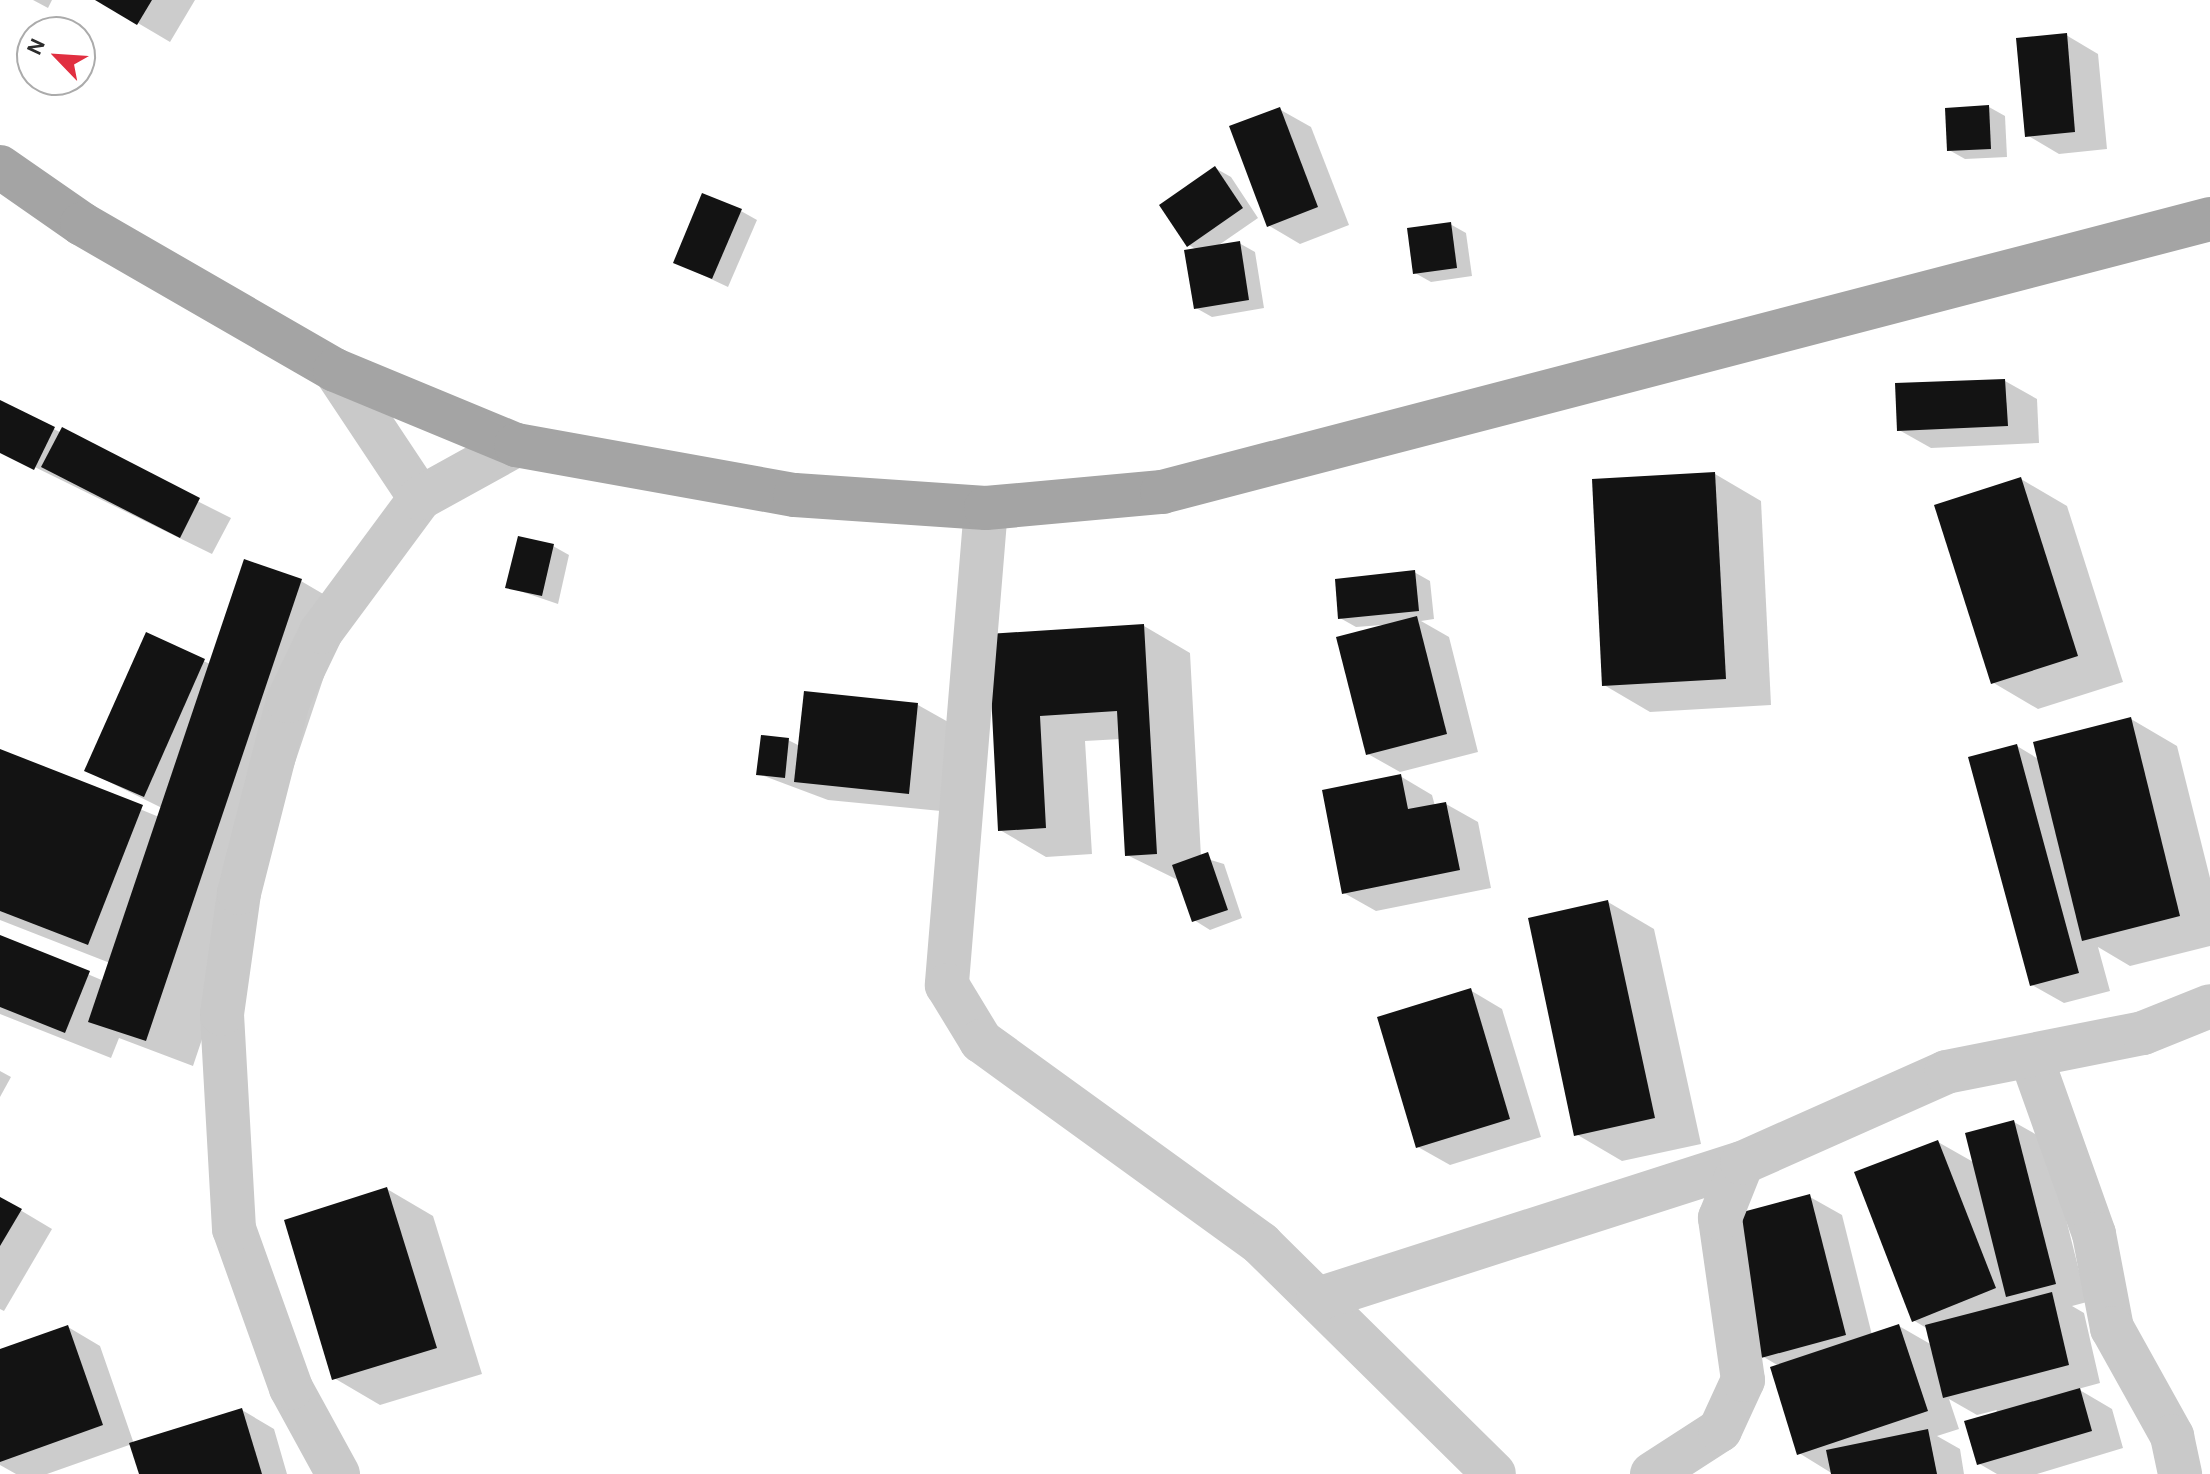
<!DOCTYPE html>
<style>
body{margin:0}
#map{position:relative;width:2210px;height:1474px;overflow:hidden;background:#fff;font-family:Karla,sans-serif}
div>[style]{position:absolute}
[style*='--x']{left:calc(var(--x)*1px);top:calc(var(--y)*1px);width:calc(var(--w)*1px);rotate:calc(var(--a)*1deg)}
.shadow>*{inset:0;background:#0003}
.building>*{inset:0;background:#131313}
.street>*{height:44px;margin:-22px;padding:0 22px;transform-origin:22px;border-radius:22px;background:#c9c9c9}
.primary>*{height:44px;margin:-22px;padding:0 22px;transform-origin:22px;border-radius:22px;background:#a4a4a4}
span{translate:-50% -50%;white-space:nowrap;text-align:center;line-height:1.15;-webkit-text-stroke:8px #fff;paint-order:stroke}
.north{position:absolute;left:16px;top:16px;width:80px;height:80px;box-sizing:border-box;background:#fff;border:2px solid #ababab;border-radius:50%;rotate:295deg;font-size:22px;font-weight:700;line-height:32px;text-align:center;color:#2c2c2c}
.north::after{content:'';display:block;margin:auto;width:28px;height:36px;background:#e12f40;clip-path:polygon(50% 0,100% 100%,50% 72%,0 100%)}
</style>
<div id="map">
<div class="shadow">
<div style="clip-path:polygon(33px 0,52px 0,48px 8px)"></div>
<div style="clip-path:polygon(99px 0,195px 0,170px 42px)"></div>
<div style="clip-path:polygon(2066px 35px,2098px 54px,2107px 149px,2059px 154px,2027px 135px)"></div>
<div style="clip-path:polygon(1989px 107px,2005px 116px,2007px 157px,1965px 159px,1949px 150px)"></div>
<div style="clip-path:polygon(1279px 109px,1311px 127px,1349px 225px,1300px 244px,1268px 225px)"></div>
<div style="clip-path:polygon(1215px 168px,1231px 177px,1258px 218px,1216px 247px,1239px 243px,1255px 252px,1264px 308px,1212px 317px,1196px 308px,1197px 250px,1189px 245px)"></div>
<div style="clip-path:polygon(741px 211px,757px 220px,728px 287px,675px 262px)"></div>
<div style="clip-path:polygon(1450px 224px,1466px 233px,1472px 276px,1431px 282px,1415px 273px)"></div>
<div style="clip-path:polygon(2005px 381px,2037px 399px,2039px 443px,1931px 448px,1899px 430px)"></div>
<div style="clip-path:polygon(0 402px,231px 518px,212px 554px,0 450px)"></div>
<div style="clip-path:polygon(1715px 474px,1761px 501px,1771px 705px,1650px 712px,1604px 685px)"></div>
<div style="clip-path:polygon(2021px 479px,2067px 506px,2123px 682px,2038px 709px,1992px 682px)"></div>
<div style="clip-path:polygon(553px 546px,569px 555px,558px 604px,508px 587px)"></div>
<div style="clip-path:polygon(1414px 572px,1430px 581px,1434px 619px,1421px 621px,1449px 637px,1478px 752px,1400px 772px,1368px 754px,1382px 625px,1356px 627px,1340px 618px)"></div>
<div style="clip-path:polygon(301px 581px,347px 608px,193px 1066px,119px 1038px,111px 1058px,0 1014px,0 937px,104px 981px,110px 963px,0 920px,0 751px,159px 817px,162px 808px,87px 771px,147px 635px,210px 664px)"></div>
<div style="clip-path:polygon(1144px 626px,1190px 653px,1201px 857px,1224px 864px,1242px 918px,1210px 930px,1194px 920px,1180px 881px,1127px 855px,1121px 739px,1085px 741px,1092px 854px,1046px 857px,1000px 830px,990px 636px)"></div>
<div style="clip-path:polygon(918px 705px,950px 723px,941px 811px,828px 800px,759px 774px,788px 740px,800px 746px)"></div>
<div style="clip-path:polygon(2131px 719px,2177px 746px,2210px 878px,2210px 946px,2130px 966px,2098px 947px,2110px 991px,2064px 1003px,2032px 985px,2017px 746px,2040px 760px)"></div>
<div style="clip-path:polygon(1400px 776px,1432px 795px,1435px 806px,1446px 804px,1478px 822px,1491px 888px,1376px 911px,1344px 893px)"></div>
<div style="clip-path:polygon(1608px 902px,1654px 929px,1701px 1144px,1622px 1161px,1576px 1134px)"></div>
<div style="clip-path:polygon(1470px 990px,1502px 1009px,1541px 1137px,1450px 1165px,1418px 1147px)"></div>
<div style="clip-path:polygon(0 1071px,11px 1077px,0 1097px)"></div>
<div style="clip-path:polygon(2014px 1122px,2046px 1140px,2087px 1302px,2072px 1306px,2084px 1313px,2100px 1383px,2078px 1389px,2112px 1409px,2123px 1448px,2037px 1474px,1997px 1474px,1978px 1463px,1997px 1410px,1977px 1415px,1949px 1399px,1959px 1429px,1937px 1436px,1960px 1449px,1964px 1474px,1833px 1474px,1799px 1453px,1779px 1366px,1762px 1356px,1810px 1197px,1842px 1215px,1872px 1335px,1899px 1326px,1932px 1345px,1928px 1329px,1913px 1320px,1938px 1142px,1975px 1163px)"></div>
<div style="clip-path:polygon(387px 1189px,433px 1216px,482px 1374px,380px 1405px,334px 1378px)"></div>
<div style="clip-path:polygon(0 1198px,52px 1229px,4px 1311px,0 1309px)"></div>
<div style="clip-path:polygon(68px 1327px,100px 1346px,134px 1444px,242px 1410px,274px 1429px,287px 1474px,141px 1474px,132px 1444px,47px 1474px,16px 1474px,0 1465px,0 1352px)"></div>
</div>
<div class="building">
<div style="clip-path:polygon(95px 0,152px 0,137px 25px)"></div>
<div style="clip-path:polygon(2067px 33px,2075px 132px,2025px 137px,2016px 38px)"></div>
<div style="clip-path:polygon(1989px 105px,1991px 149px,1947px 151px,1945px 108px)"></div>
<div style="clip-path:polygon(1280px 107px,1318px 207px,1267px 227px,1229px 126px)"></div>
<div style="clip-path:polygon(1215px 166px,1243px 208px,1187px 247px,1159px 205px)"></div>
<div style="clip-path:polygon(702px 193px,742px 209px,712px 279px,673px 263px)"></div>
<div style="clip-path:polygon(1451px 222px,1457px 268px,1413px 274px,1407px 228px)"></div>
<div style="clip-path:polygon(1240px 241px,1249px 300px,1194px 309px,1184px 250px)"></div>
<div style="clip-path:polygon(2005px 379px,2008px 426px,1897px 431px,1895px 383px)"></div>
<div style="clip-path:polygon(0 400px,55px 427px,34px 470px,0 453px)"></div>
<div style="clip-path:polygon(62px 427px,200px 498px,180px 538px,41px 467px)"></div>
<div style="clip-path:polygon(1715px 472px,1726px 679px,1602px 686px,1592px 479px)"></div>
<div style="clip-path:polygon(2021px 477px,2078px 656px,1991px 684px,1934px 505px)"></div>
<div style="clip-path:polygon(518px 536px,554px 544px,542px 596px,505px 588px)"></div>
<div style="clip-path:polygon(244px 559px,302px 579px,146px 1041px,88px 1022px)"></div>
<div style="clip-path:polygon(1415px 570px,1419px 611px,1338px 619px,1335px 579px)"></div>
<div style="clip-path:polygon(1417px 616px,1447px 734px,1366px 755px,1336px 637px)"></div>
<div style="clip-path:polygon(1144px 624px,1157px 854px,1125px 856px,1117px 711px,1040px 716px,1046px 828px,998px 831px,988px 634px)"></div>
<div style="clip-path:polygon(146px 632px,205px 659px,144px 797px,84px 771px)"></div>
<div style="clip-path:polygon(804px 691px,918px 703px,909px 794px,794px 782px)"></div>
<div style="clip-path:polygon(2131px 717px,2180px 916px,2082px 941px,2033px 742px)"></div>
<div style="clip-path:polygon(761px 735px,789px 738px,785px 778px,756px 775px)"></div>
<div style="clip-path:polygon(2017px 744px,2079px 973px,2030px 986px,1968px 757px)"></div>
<div style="clip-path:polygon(0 749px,143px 805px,88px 945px,0 911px)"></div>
<div style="clip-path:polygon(1401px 774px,1408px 809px,1446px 802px,1460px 870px,1342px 894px,1322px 790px)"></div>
<div style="clip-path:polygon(1208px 852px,1228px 910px,1192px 922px,1172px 865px)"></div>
<div style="clip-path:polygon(1608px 900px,1655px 1118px,1574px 1136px,1528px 918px)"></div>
<div style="clip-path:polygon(0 935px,90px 971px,65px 1033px,0 1007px)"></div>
<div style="clip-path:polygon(1471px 988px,1510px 1119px,1416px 1148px,1377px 1017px)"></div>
<div style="clip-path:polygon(2014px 1120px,2056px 1284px,2006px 1297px,1965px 1133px)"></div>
<div style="clip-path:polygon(1938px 1140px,1996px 1288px,1912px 1322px,1854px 1172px)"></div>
<div style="clip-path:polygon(387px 1187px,437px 1348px,332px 1380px,284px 1220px)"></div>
<div style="clip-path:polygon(1810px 1194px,1846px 1335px,1761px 1358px,1724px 1217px)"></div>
<div style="clip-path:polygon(0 1197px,22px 1209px,0 1246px)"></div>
<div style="clip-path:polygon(2052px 1292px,2069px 1365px,1943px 1398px,1925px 1325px)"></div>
<div style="clip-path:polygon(1899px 1324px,1928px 1411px,1797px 1455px,1770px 1367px)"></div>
<div style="clip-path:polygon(68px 1325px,103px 1425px,0 1462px,0 1349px)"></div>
<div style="clip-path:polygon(2080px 1388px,2092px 1431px,1977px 1465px,1964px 1421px)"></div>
<div style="clip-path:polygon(242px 1408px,262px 1474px,139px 1474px,129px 1443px)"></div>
<div style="clip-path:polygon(1928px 1429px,1937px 1474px,1831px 1474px,1826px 1450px)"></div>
</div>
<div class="street">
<div style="--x:335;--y:370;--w:154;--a:56.4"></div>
<div style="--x:986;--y:508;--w:479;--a:94.7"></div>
<div style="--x:947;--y:985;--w:66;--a:58.7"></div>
<div style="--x:981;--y:1041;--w:346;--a:35.9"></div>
<div style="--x:1261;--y:1244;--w:327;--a:44.6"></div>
<div style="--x:2031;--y:1057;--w:188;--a:70.4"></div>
<div style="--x:2094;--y:1234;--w:96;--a:79.2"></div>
<div style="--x:2112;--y:1328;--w:124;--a:60.9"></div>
<div style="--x:2172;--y:1436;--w:39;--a:78"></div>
<div style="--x:1318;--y:1299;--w:445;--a:-17.8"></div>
<div style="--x:338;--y:1474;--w:98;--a:-118.7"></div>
<div style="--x:291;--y:1388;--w:169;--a:-109.7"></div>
<div style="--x:234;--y:1229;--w:215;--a:-93.2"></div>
<div style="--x:222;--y:1014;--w:122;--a:-82"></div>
<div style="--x:239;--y:893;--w:198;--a:-75.7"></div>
<div style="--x:288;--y:701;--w:76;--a:-64.4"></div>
<div style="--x:321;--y:632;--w:167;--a:-53.5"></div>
<div style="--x:420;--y:498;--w:110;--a:-28.9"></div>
<div style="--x:1652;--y:1474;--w:81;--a:-32.9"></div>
<div style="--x:1720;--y:1430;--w:55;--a:-65.3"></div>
<div style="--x:1743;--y:1380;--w:164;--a:-98.1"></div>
<div style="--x:1720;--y:1218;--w:59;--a:-68.2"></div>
<div style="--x:1742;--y:1163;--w:223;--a:-24"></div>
<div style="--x:1946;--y:1072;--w:201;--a:-11.2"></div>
<div style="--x:2143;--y:1033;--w:72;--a:-21.9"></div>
</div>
<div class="primary">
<div style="--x:0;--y:167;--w:100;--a:34.8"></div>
<div style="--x:82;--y:224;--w:292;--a:30"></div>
<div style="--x:335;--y:370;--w:196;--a:22.5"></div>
<div style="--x:516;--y:445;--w:283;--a:10.2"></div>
<div style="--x:795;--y:495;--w:191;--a:3.9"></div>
<div style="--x:986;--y:508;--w:177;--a:-5.2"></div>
<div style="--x:1162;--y:492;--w:1083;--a:-14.6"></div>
</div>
<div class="north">N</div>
</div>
